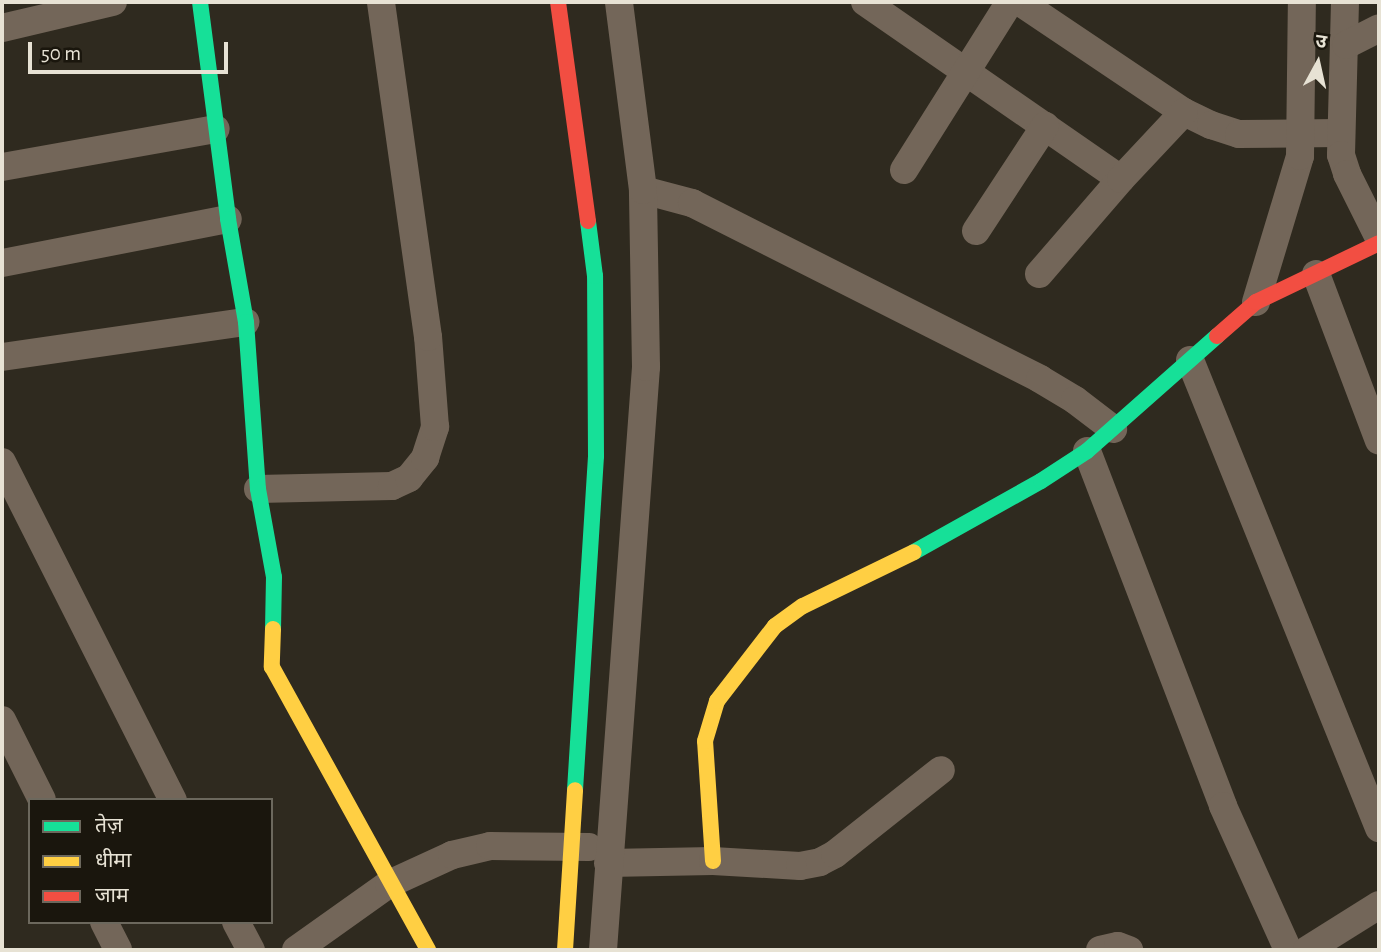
<!DOCTYPE html>
<meta charset="utf-8">
<style>
body{margin:0}
#map{position:relative;width:1381px;height:952px;overflow:hidden;background:#2f2a1f;font-family:"Alegreya Sans","Noto Sans Devanagari",sans-serif}
div>[style]{position:absolute}
[style*='--x']{left:calc(var(--x)*1px);top:calc(var(--y)*1px);width:calc(var(--w)*1px);rotate:calc(var(--a)*1deg)}
.street>*{height:28px;margin:-14px;padding:0 14px;transform-origin:14px;border-radius:14px;background:#736659}
.fast>*{height:16px;margin:-8px;padding:0 8px;transform-origin:8px;border-radius:8px;background:#16e098}
.slow>*{height:16px;margin:-8px;padding:0 8px;transform-origin:8px;border-radius:8px;background:#ffcf43}
.jam>*{height:16px;margin:-8px;padding:0 8px;transform-origin:8px;border-radius:8px;background:#f24e42}
span{translate:-50% -50%;white-space:nowrap;text-align:center;line-height:1.15;-webkit-text-stroke:7px #1a160d;paint-order:stroke}
.frame{position:absolute;inset:0;border:4px solid #e7e2d4;pointer-events:none}
.legend{position:absolute;left:28px;top:798px;width:245px;height:126px;box-sizing:border-box;background:#1a160d;border:2px solid #6c685d;margin:0;padding:9px 12px;list-style:none;font-size:21px;color:#e7e2d4}
.legend li{display:flex;align-items:center;gap:14px;height:35px}
.legend b{width:35px;border:2px solid #6c685d}
.north{position:absolute;left:1283px;top:28px;width:70px;height:70px;-webkit-text-stroke:5px #1a160d;paint-order:stroke;rotate:8deg;font-size:19px;font-weight:700;line-height:28px;text-align:center;color:#e7e2d4}
.north::after{content:'';display:block;margin:auto;width:24px;height:32px;background:#e7e2d4;clip-path:polygon(50% 0,100% 100%,50% 72%,0 100%)}
.scale{position:absolute;left:28px;top:42px;width:200px;height:32px;box-sizing:border-box;border:4px solid #e7e2d4;border-top:0;padding-left:9px;font-size:21px;line-height:24px;white-space:nowrap;color:#e7e2d4;-webkit-text-stroke:5px #1a160d;paint-order:stroke}
</style>
<div id="map">
<div class="street">
<div style="--x:865;--y:2;--w:311;--a:34.7"></div>
<div style="--x:1020;--y:2;--w:197;--a:33.9"></div>
<div style="--x:1184;--y:112;--w:30;--a:26"></div>
<div style="--x:1211;--y:125;--w:29;--a:18"></div>
<div style="--x:1239;--y:134;--w:101;--a:-0.6"></div>
<div style="--x:1345;--y:2;--w:153;--a:91.5"></div>
<div style="--x:1341;--y:155;--w:20;--a:72"></div>
<div style="--x:1347;--y:174;--w:72;--a:63.4"></div>
<div style="--x:2;--y:28;--w:114;--a:-13.2"></div>
<div style="--x:1346;--y:45;--w:37;--a:-27"></div>
<div style="--x:2;--y:167;--w:217;--a:-10.1"></div>
<div style="--x:904;--y:170;--w:199;--a:-57.8"></div>
<div style="--x:643;--y:190;--w:51;--a:14.9"></div>
<div style="--x:692;--y:203;--w:390;--a:26.8"></div>
<div style="--x:1040;--y:379;--w:41;--a:31"></div>
<div style="--x:1075;--y:400;--w:48;--a:37.3"></div>
<div style="--x:976;--y:231;--w:126;--a:-56.7"></div>
<div style="--x:2;--y:263;--w:230;--a:-11"></div>
<div style="--x:1039;--y:274;--w:125;--a:-49.2"></div>
<div style="--x:1121;--y:179;--w:92;--a:-46.8"></div>
<div style="--x:1316;--y:274;--w:178;--a:69.3"></div>
<div style="--x:1256;--y:302;--w:152;--a:-73.2"></div>
<div style="--x:1300;--y:156;--w:154;--a:-89.3"></div>
<div style="--x:2;--y:357;--w:246;--a:-8.2"></div>
<div style="--x:1190;--y:360;--w:505;--a:68.01"></div>
<div style="--x:1087;--y:451;--w:380;--a:69"></div>
<div style="--x:1223;--y:806;--w:158;--a:65.7"></div>
<div style="--x:2;--y:462;--w:379;--a:63.2"></div>
<div style="--x:258;--y:489;--w:134;--a:-1.3"></div>
<div style="--x:392;--y:486;--w:19;--a:-25"></div>
<div style="--x:409;--y:478;--w:26;--a:-51"></div>
<div style="--x:425;--y:458;--w:33;--a:-72"></div>
<div style="--x:435;--y:427;--w:90;--a:-94.4"></div>
<div style="--x:428;--y:337;--w:338;--a:-98"></div>
<div style="--x:2;--y:720;--w:89;--a:63.4"></div>
<div style="--x:608;--y:863;--w:105;--a:-1.1"></div>
<div style="--x:713;--y:861;--w:87;--a:3.3"></div>
<div style="--x:800;--y:866;--w:20;--a:-11"></div>
<div style="--x:820;--y:862;--w:17;--a:-28"></div>
<div style="--x:835;--y:854;--w:135;--a:-38.4"></div>
<div style="--x:104;--y:922;--w:31;--a:63"></div>
<div style="--x:236;--y:922;--w:32;--a:62"></div>
<div style="--x:296;--y:950;--w:114;--a:-35.4"></div>
<div style="--x:389;--y:884;--w:69;--a:-24.7"></div>
<div style="--x:452;--y:855;--w:39;--a:-13"></div>
<div style="--x:490;--y:846;--w:99;--a:0.6"></div>
<div style="--x:603;--y:950;--w:585;--a:-85.78"></div>
<div style="--x:646;--y:367;--w:177;--a:-91"></div>
<div style="--x:643;--y:190;--w:190;--a:-97.3"></div>
<div style="--x:1100;--y:950;--w:18;--a:-13"></div>
<div style="--x:1118;--y:946;--w:12;--a:20"></div>
<div style="--x:1307;--y:950;--w:85;--a:-32"></div>
</div>
<div class="fast">
<div style="--x:200;--y:2;--w:219;--a:82.6"></div>
<div style="--x:228;--y:219;--w:105;--a:80.1"></div>
<div style="--x:246;--y:322;--w:167;--a:85.9"></div>
<div style="--x:258;--y:489;--w:89;--a:79.7"></div>
<div style="--x:274;--y:577;--w:52;--a:91.1"></div>
<div style="--x:914;--y:552;--w:145;--a:-29.2"></div>
<div style="--x:1041;--y:481;--w:55;--a:-33.1"></div>
<div style="--x:1087;--y:451;--w:174;--a:-41.5"></div>
<div style="--x:575;--y:790;--w:335;--a:-86.4"></div>
<div style="--x:596;--y:456;--w:180;--a:-90.3"></div>
<div style="--x:595;--y:276;--w:55;--a:-97.3"></div>
</div>
<div class="slow">
<div style="--x:273;--y:629;--w:38;--a:92"></div>
<div style="--x:272;--y:667;--w:323;--a:61.1"></div>
<div style="--x:713;--y:861;--w:120;--a:-93.8"></div>
<div style="--x:705;--y:741;--w:42;--a:-73.3"></div>
<div style="--x:717;--y:701;--w:95;--a:-52.3"></div>
<div style="--x:775;--y:626;--w:34;--a:-36"></div>
<div style="--x:803;--y:606;--w:123;--a:-25.9"></div>
<div style="--x:565;--y:950;--w:160;--a:-86.4"></div>
</div>
<div class="jam">
<div style="--x:558;--y:2;--w:221;--a:82.2"></div>
<div style="--x:1217;--y:336;--w:52;--a:-41.1"></div>
<div style="--x:1256;--y:302;--w:136;--a:-25.6"></div>
</div>
<div class="frame"></div>
<ul class="legend">
<li><b style="height:9px;background:#16e098"></b>तेज़</li>
<li><b style="height:9px;background:#ffcf43"></b>धीमा</li>
<li><b style="height:9px;background:#f24e42"></b>जाम</li>
</ul>
<div class="north">उ</div>
<div class="scale">50 m</div>
</div>
